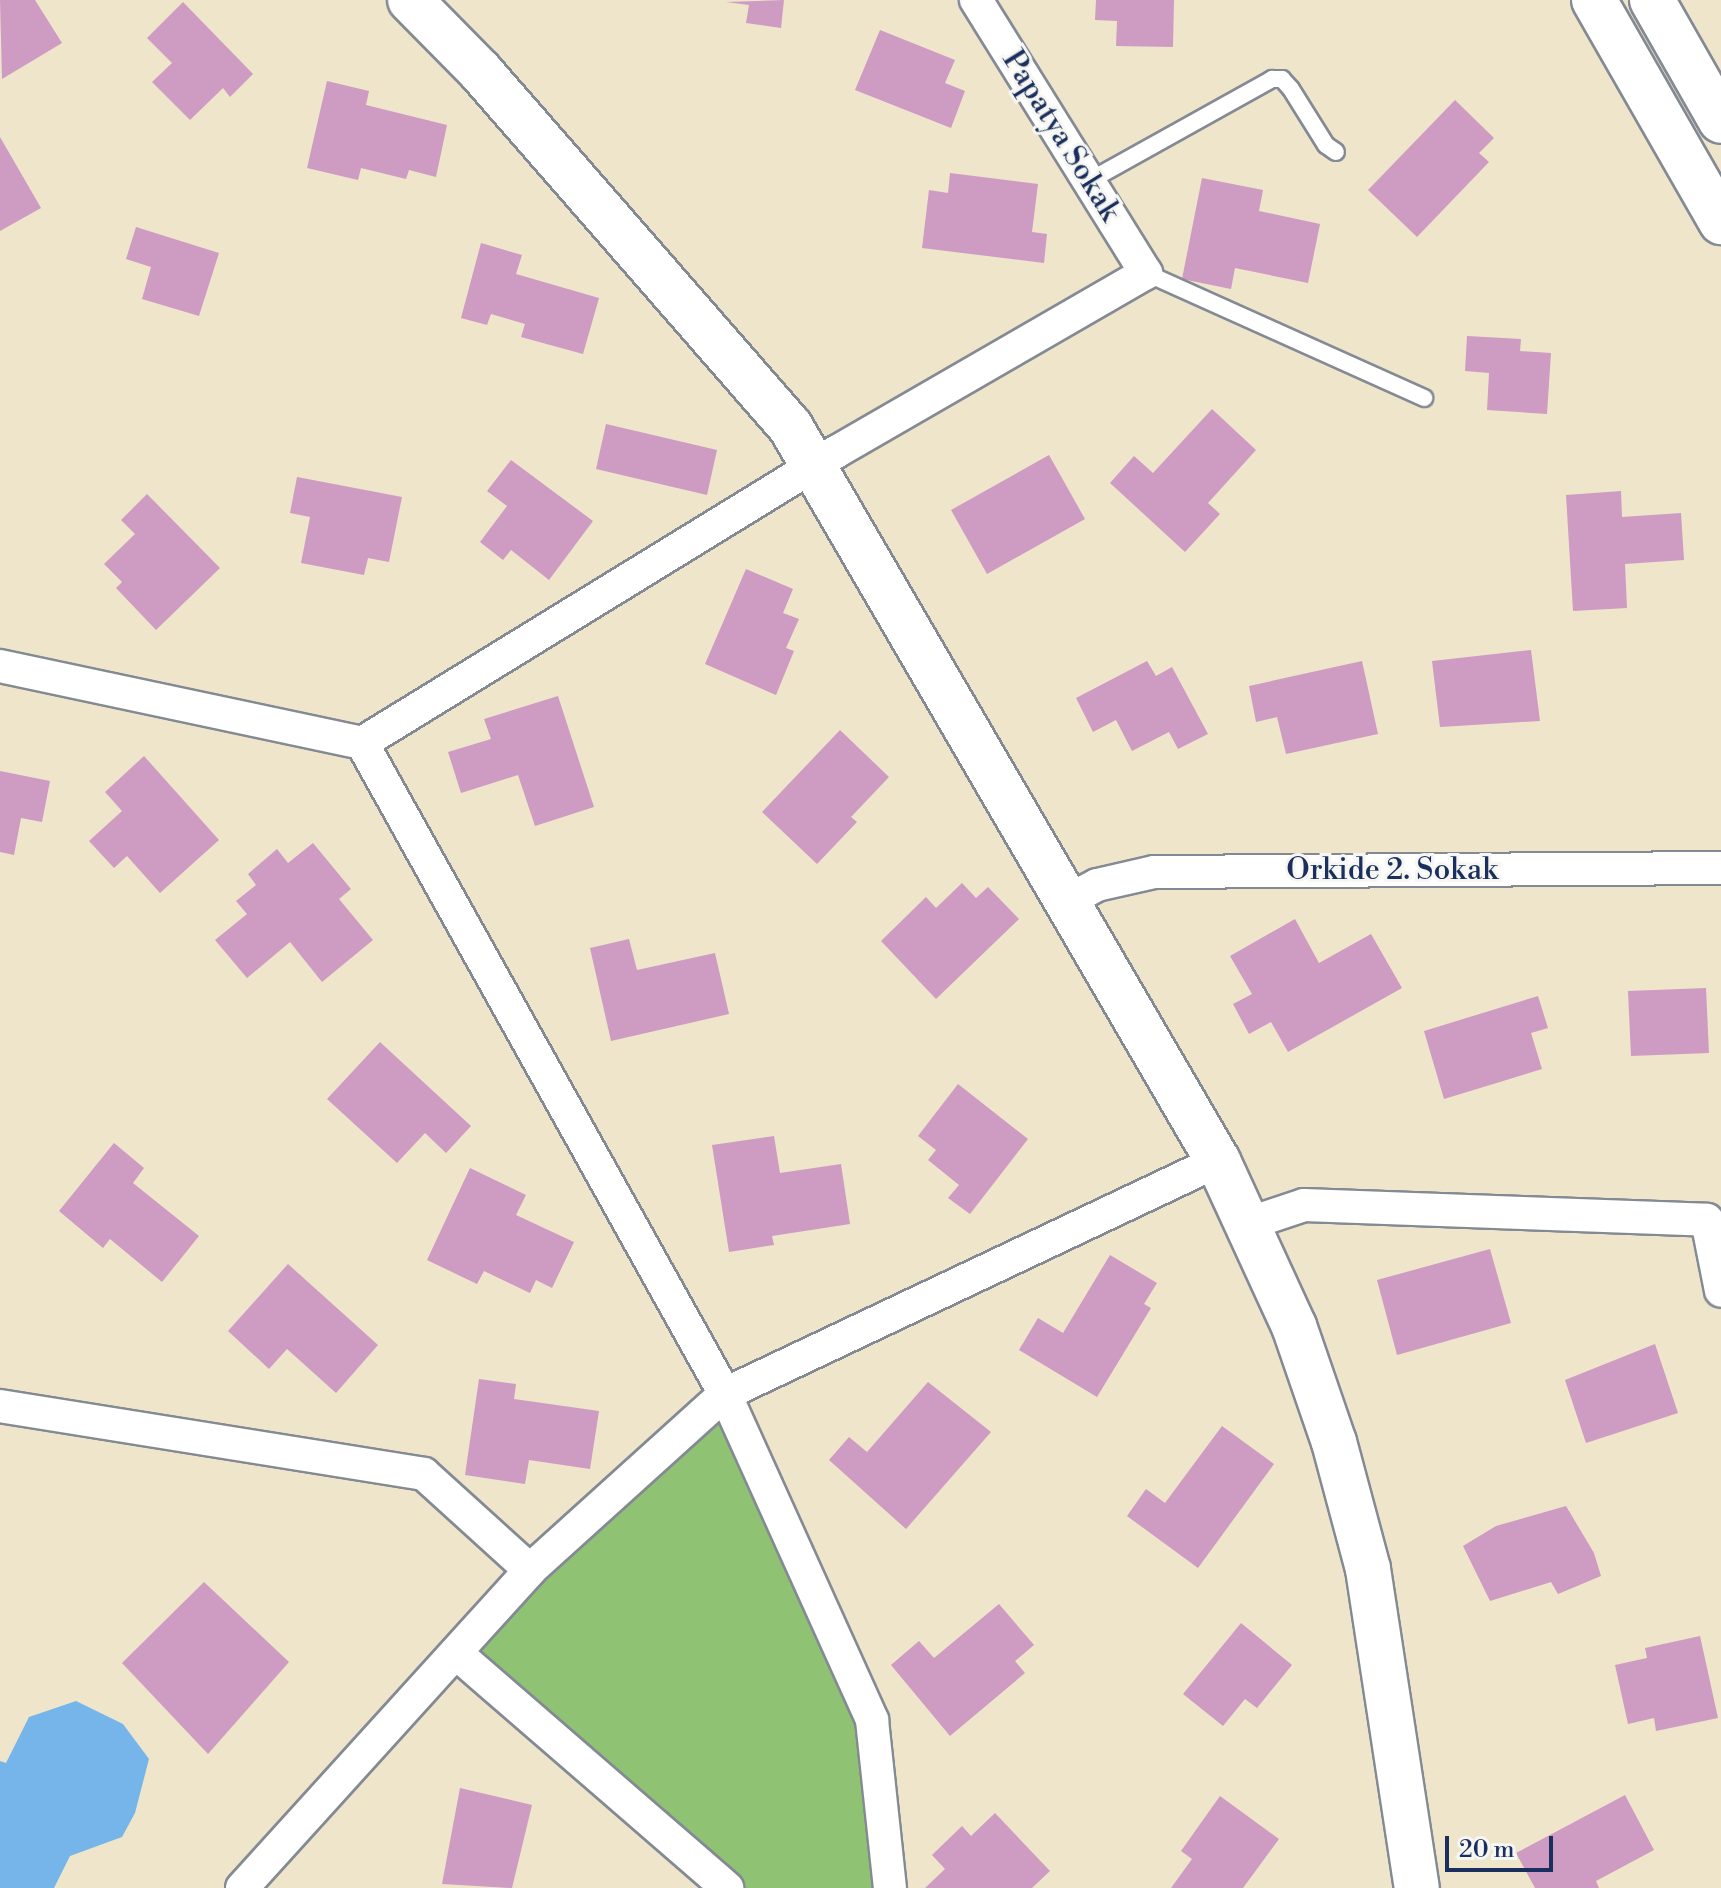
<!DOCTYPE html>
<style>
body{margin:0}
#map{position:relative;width:1721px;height:1888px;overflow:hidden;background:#eee5cb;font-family:"Libre Bodoni",serif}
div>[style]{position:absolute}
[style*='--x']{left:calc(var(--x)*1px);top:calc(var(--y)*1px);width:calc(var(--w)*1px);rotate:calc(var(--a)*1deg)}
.green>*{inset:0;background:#90c273}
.water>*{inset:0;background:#76b5ea}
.building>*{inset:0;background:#ce9bc3}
.roads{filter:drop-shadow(2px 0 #848a94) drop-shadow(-2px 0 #848a94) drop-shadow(0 2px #848a94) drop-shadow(0 -2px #848a94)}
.lane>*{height:16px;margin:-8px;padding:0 8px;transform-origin:8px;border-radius:8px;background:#fff}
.street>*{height:32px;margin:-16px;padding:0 16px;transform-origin:16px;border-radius:16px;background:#fff}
.secondary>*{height:44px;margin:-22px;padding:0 22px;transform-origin:22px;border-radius:22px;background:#fff}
span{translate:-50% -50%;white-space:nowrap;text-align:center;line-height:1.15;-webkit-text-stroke:6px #f6f6f2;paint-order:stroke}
.street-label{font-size:30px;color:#1b2f5e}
.scale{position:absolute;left:1445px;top:1836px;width:108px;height:36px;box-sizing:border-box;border:4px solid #1b2f5e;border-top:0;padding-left:10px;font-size:24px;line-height:28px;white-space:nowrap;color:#1b2f5e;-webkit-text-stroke:6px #f6f6f2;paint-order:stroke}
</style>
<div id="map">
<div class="green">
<div style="clip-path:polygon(725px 1394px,872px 1720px,890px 1888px,727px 1888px,456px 1653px)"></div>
</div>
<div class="water">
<div style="clip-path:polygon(76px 1701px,123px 1724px,149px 1759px,135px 1813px,122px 1837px,70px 1856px,54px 1888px,0 1888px,0 1761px,6px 1763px,29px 1717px)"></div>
</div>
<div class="building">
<div style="clip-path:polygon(0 0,35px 0,62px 43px,2px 79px)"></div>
<div style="clip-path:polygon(784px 0,781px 28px,746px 23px,749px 5px,726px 2px)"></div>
<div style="clip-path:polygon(1096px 0,1174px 0,1173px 47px,1116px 46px,1117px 21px,1095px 20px)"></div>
<div style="clip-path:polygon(183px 2px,253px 74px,230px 97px,223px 88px,190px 120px,152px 82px,172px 63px,147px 38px)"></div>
<div style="clip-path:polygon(880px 30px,955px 60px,945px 83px,965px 91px,951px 128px,855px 90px)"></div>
<div style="clip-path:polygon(327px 81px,369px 91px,366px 105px,447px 125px,436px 177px,409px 170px,406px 179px,361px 168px,358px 180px,307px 168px)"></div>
<div style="clip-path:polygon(1455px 100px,1494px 138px,1479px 153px,1489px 162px,1417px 237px,1368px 190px)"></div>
<div style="clip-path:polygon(0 137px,41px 208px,0 231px)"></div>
<div style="clip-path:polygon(950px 173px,1038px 184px,1032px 232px,1047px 234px,1044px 263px,922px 248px,929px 190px,948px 193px)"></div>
<div style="clip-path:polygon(1202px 178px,1263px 190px,1259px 211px,1320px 224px,1308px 283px,1235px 268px,1231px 289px,1182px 279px)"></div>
<div style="clip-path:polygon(136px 227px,219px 253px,199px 316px,142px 299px,151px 267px,126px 259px)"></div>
<div style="clip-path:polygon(481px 243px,522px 255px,516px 274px,599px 298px,583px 354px,521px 337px,525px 324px,491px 314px,487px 325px,461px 318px)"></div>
<div style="clip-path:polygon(1467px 336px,1521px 339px,1520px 351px,1551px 353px,1547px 414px,1487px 410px,1489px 373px,1465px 371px)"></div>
<div style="clip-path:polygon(1212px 409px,1256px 450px,1208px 503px,1220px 514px,1185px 552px,1110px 483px,1134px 456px,1153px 473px)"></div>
<div style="clip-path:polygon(606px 424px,717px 450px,707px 495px,596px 469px)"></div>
<div style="clip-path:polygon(1049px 455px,1085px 519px,987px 574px,951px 510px)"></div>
<div style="clip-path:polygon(511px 460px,593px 521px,549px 580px,511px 550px,503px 560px,480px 542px,507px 506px,487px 491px)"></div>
<div style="clip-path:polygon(297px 477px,402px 497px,389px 562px,368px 558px,364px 575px,301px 563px,310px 517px,290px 513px)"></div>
<div style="clip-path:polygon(1621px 491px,1622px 517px,1681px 513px,1684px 560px,1625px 564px,1627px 608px,1573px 611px,1566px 495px)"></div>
<div style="clip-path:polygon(147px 494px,220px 568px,156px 630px,116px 588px,122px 582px,104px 564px,135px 534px,121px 520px)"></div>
<div style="clip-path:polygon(746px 569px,793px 589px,783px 613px,799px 619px,786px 648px,794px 651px,776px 695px,705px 664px)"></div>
<div style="clip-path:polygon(1531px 650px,1540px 721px,1440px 727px,1432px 661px)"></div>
<div style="clip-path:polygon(1147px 661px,1156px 676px,1172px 667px,1208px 734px,1178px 749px,1169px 732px,1132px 751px,1116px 720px,1093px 732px,1076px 698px)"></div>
<div style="clip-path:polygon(1362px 661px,1378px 734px,1286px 754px,1277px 717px,1256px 722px,1249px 686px)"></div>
<div style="clip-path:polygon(558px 696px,594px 807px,535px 826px,518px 775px,461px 793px,448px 752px,491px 739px,484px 719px)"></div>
<div style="clip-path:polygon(840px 730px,889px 777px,851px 817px,857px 822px,817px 864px,762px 812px)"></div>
<div style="clip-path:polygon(144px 756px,219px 840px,160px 893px,127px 856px,114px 868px,89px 841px,122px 811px,105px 792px)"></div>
<div style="clip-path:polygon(0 771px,50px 781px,42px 822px,21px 818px,14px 855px,0 852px)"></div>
<div style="clip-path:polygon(313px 843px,351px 889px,339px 899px,373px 940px,322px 982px,290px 942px,247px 978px,215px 940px,247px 914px,236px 901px,256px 885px,248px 874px,277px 849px,288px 863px)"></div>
<div style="clip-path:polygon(962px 883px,976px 898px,988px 887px,1019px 919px,936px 999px,881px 941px,926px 897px,936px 908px)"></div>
<div style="clip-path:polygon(1295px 919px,1319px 963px,1371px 934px,1402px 988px,1288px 1052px,1271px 1022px,1249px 1034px,1233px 1004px,1252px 994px,1230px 956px)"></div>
<div style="clip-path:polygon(629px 939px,637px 970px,715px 953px,729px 1014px,611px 1041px,590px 948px)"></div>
<div style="clip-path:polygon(1706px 988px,1709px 1053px,1631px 1056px,1628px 991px)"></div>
<div style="clip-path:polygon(1538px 996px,1548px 1028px,1531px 1033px,1542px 1069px,1444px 1099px,1424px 1031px)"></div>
<div style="clip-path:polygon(380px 1042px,471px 1126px,446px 1153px,425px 1133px,397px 1163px,327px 1099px)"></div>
<div style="clip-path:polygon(958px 1084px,1028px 1139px,970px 1214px,948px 1198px,959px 1185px,928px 1160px,936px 1150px,918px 1136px)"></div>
<div style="clip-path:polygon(774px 1136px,780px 1173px,841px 1164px,850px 1224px,772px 1236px,774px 1245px,729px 1252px,712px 1145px)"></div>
<div style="clip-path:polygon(114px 1143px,144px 1168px,133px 1183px,199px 1236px,162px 1282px,110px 1239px,103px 1248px,59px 1211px)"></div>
<div style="clip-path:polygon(470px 1168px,526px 1195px,516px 1215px,574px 1242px,552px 1288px,536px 1280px,530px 1293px,484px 1271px,477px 1284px,427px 1260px)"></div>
<div style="clip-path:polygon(1490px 1249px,1511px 1323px,1397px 1355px,1377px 1280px)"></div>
<div style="clip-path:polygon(1110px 1255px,1157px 1283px,1144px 1304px,1151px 1308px,1097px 1397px,1019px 1350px,1038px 1318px,1063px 1333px)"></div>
<div style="clip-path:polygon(288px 1264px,378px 1345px,336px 1393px,287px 1349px,269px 1369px,228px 1331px)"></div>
<div style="clip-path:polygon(1655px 1344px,1678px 1413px,1586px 1443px,1565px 1380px)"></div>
<div style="clip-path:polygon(479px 1379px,516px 1384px,514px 1399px,599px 1411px,590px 1469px,529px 1460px,525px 1484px,465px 1475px)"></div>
<div style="clip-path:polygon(928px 1382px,991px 1432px,906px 1529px,829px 1460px,849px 1437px,867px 1452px)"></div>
<div style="clip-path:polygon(1222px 1426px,1274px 1464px,1198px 1568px,1127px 1516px,1146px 1489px,1165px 1503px)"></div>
<div style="clip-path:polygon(1566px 1506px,1594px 1553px,1601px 1576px,1558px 1594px,1551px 1582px,1490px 1601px,1463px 1546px,1496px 1526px)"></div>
<div style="clip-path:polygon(204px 1582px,289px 1662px,208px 1754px,122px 1663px)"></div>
<div style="clip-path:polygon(999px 1604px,1034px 1645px,1015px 1661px,1025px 1673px,950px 1736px,891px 1665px,919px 1641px,934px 1658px)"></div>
<div style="clip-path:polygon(1241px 1623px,1292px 1665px,1257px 1708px,1245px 1699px,1223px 1726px,1183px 1694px)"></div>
<div style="clip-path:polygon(1700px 1636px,1718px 1718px,1656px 1731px,1654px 1718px,1628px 1724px,1615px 1665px,1647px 1658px,1645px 1648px)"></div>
<div style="clip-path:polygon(460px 1788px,532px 1805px,512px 1888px,442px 1884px)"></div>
<div style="clip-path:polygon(1625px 1795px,1654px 1850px,1596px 1881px,1599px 1888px,1535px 1888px,1516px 1853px)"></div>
<div style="clip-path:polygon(1220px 1796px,1279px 1839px,1243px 1888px,1171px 1888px,1192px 1859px,1181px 1851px)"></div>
<div style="clip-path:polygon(995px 1813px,1050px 1871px,1032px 1888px,925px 1888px,945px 1869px,932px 1855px,962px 1826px,971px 1836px)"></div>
</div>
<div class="roads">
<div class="lane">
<div style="--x:1089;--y:181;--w:210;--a:-29.1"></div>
<div style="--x:1272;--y:79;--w:10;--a:0"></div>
<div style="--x:1282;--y:79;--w:13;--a:48"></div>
<div style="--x:1291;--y:89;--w:66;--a:58"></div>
<div style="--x:1326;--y:145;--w:12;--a:35"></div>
<div style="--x:1146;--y:273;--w:305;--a:24.2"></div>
</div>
<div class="street">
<div style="--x:0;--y:666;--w:370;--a:12"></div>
<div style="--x:362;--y:743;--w:745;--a:60.86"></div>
<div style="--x:725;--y:1394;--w:358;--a:65.7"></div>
<div style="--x:872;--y:1720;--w:169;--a:83.9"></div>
<div style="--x:362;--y:743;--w:556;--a:-31.55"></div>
<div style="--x:836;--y:452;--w:358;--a:-30"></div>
<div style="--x:1146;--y:273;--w:322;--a:-121.9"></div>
<div style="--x:1069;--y:900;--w:32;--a:-28"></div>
<div style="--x:1097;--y:885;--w:58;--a:-12.8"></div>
<div style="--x:1154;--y:872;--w:567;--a:-0.4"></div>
<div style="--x:1250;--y:1223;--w:57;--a:-18.4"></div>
<div style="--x:1304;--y:1205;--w:403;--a:2.1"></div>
<div style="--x:1707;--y:1220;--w:72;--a:78.8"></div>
<div style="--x:0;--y:1406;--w:429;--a:9.1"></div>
<div style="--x:424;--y:1474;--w:143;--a:42.2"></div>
<div style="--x:456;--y:1653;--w:359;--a:40.9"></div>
<div style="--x:242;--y:1888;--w:429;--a:-47.8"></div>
<div style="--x:530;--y:1570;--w:263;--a:-42.1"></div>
<div style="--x:725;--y:1394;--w:545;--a:-25.3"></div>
</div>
<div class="secondary">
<div style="--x:410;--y:0;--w:100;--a:45.4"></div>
<div style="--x:480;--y:71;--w:471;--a:48.9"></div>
<div style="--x:790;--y:426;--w:851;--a:59.79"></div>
<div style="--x:1218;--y:1161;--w:182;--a:65.3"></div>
<div style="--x:1294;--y:1326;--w:123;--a:71"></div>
<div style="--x:1334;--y:1442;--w:131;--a:75"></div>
<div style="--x:1368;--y:1569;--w:323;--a:81.3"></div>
<div style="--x:1594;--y:0;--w:256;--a:60.2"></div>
<div style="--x:1652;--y:0;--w:139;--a:60.3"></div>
</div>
</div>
<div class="street-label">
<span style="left:1061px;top:136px;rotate:58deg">Papatya Sokak</span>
<span style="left:1392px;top:870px">Orkide 2. Sokak</span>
</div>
<div class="scale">20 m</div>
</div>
